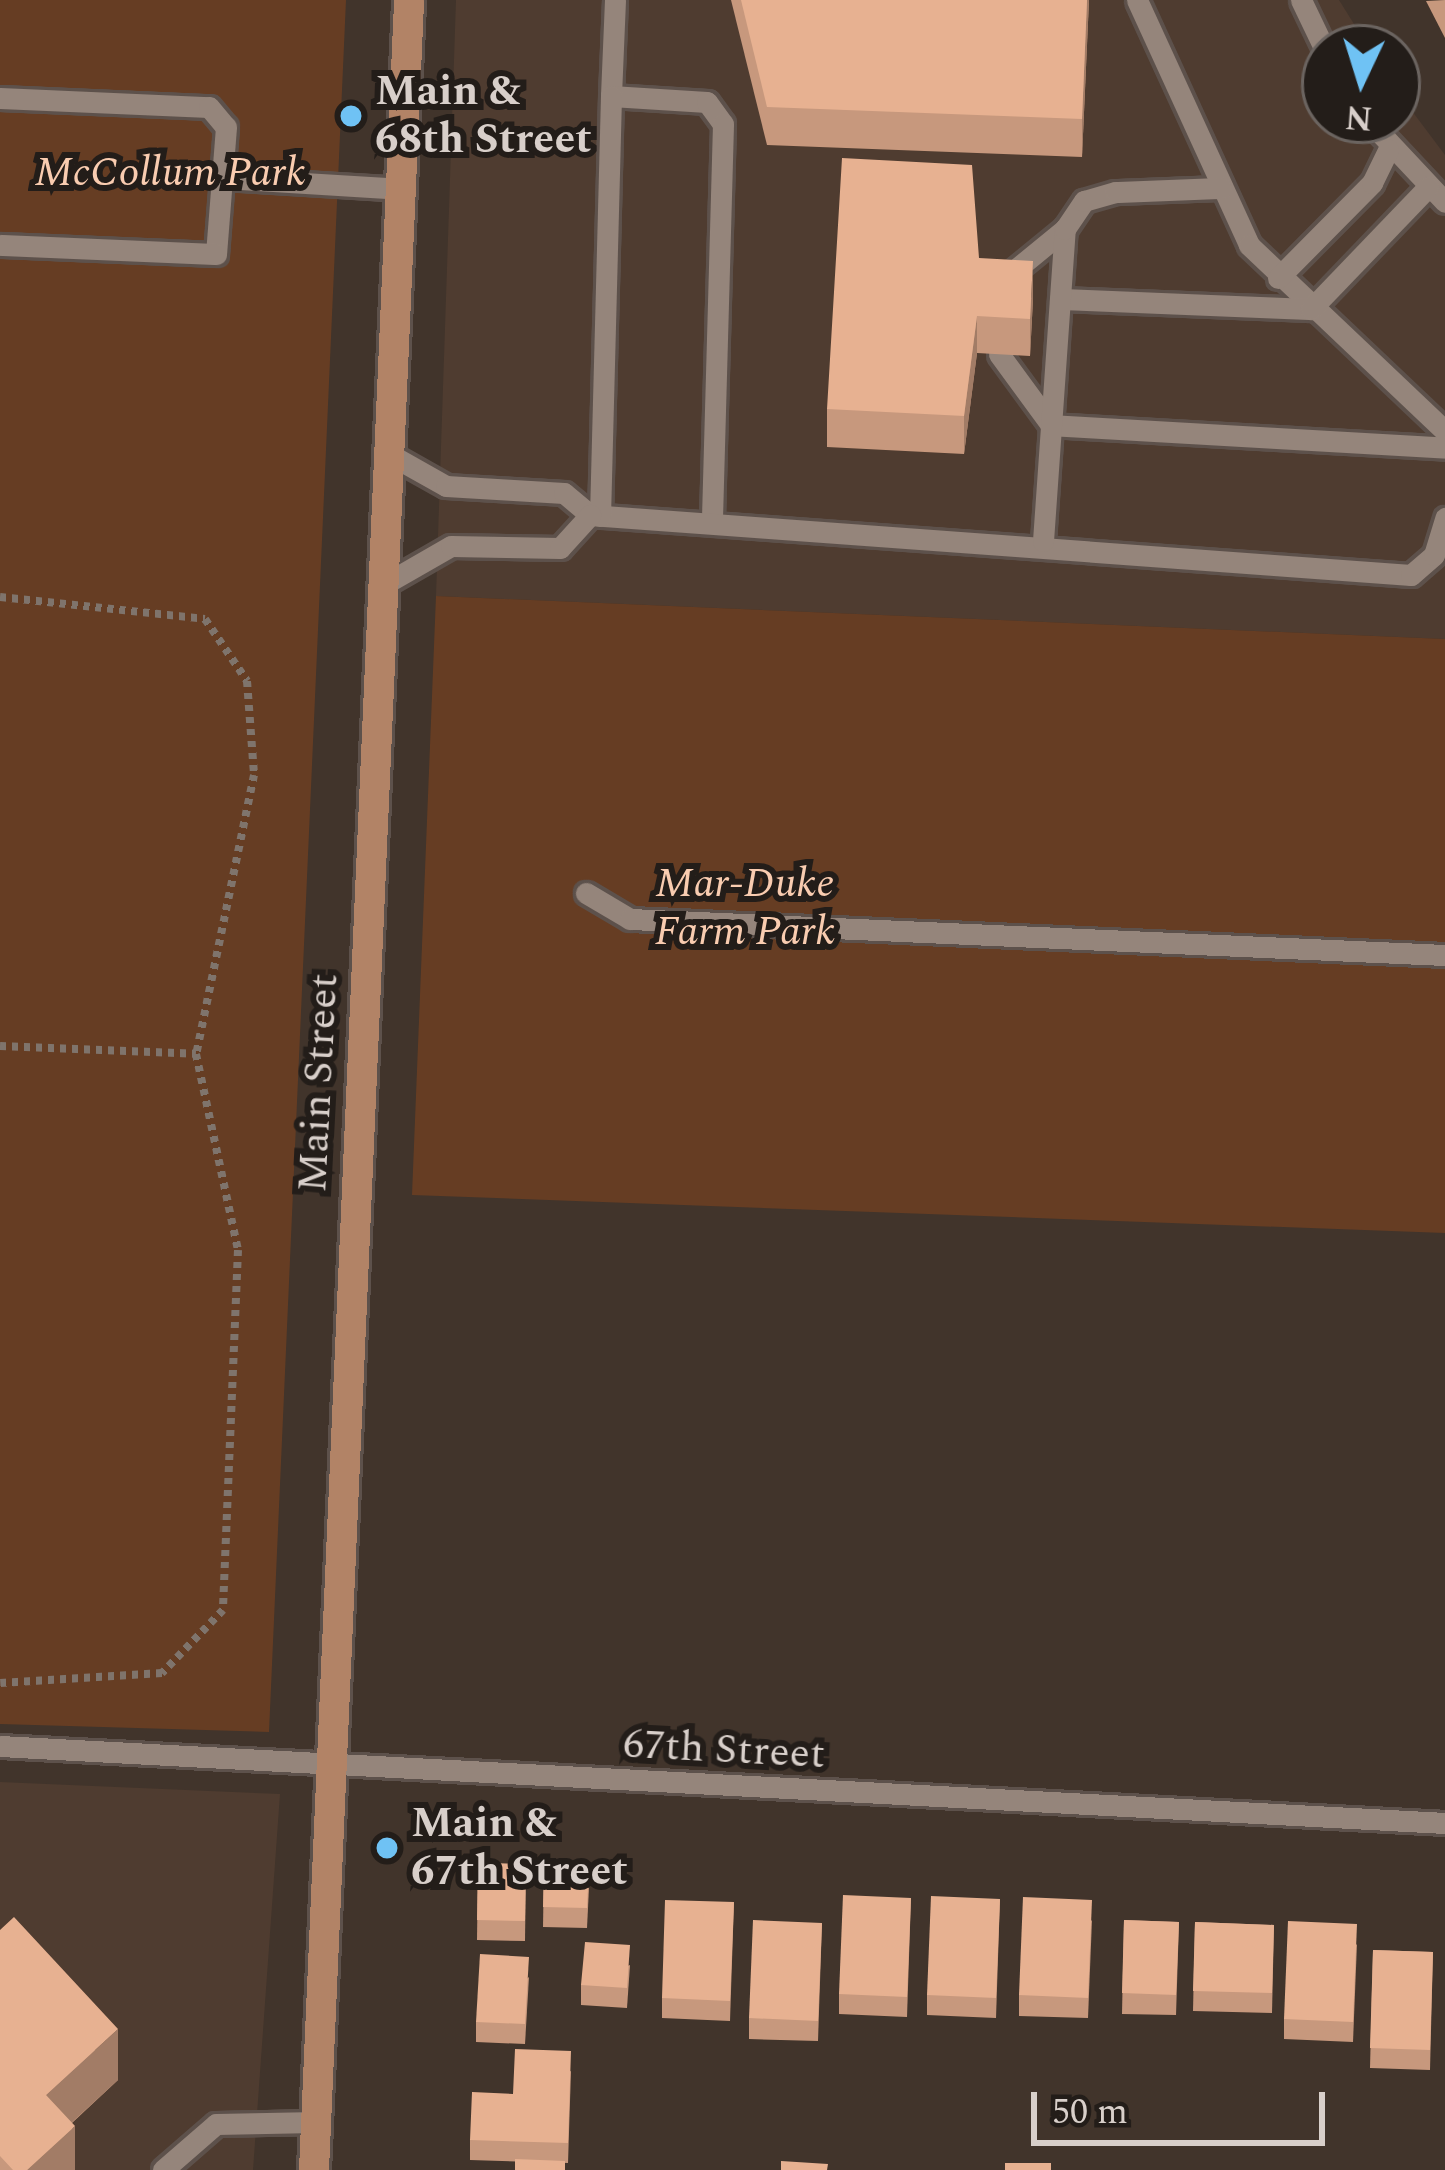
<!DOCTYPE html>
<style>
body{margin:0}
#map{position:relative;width:1445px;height:2170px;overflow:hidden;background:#41342b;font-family:Spectral,serif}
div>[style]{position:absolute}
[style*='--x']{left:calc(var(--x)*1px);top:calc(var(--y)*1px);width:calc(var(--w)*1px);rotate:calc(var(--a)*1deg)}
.built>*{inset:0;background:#4f3c30}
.green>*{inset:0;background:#663d23}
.path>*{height:8px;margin-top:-4px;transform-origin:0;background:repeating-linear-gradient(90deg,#7f746c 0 6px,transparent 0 12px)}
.roads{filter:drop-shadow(3px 0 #5d514b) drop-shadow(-3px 0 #5d514b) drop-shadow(0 3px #5d514b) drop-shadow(0 -3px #5d514b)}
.minor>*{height:21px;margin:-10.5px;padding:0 10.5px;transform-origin:10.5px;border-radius:10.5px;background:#95857b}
.major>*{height:30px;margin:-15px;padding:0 15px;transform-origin:15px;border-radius:15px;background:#b28366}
.wall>*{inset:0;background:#c7987d}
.shaded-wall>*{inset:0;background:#a27c66}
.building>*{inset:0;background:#e7b191}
.dots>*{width:33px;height:33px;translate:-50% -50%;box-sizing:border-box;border:6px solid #231d19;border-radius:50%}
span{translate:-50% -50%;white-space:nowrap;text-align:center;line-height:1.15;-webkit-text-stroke:12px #231d19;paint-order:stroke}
.poi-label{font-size:42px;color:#d8cfca;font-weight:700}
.left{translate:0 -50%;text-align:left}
.park-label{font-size:42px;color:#f9ccb0;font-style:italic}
.street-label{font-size:42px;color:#d8cfca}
.north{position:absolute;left:1301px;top:24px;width:120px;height:120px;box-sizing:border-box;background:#231d19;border:3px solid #6b6460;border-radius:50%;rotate:184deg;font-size:33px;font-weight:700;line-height:48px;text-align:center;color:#d8cfca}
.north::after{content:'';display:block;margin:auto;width:42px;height:54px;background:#6fc2f4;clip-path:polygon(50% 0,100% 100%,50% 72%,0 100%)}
.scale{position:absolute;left:1031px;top:2092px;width:294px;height:54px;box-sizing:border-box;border:6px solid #d8cfca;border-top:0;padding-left:15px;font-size:36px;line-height:42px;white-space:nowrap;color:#d8cfca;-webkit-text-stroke:9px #231d19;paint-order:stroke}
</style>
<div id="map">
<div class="built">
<div style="clip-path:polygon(456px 0,1339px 0,1369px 48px,1325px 48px,1325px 120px,1397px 120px,1397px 91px,1445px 155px,1445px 639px,436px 596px)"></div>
<div style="clip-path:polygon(0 1782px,280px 1794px,253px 2170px,0 2170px)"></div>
</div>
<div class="green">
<div style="clip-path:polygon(0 0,346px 0,269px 1732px,0 1724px)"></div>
<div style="clip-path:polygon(436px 596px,1445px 639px,1445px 1233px,412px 1195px)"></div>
</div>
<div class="path">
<div style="--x:0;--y:597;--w:206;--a:6.1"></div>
<div style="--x:205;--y:619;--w:75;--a:55.9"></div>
<div style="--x:247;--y:681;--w:94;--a:85.7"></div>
<div style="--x:254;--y:775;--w:285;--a:101.7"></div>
<div style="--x:196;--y:1054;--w:200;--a:77.9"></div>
<div style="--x:238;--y:1250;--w:360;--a:92.4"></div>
<div style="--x:223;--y:1610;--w:88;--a:134.1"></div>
<div style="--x:162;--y:1673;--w:162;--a:176.5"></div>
<div style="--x:0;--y:1046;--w:196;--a:2.3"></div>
</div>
<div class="roads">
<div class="minor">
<div style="--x:615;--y:0;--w:96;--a:92.4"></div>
<div style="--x:611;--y:96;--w:96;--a:3.6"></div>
<div style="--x:707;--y:102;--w:27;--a:54"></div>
<div style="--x:723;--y:124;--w:395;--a:91.6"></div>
<div style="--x:1137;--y:0;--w:269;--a:65.4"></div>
<div style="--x:1249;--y:245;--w:270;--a:43.5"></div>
<div style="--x:1301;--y:0;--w:55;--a:64.4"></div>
<div style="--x:0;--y:98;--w:209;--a:2.5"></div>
<div style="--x:209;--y:107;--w:26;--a:50"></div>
<div style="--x:226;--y:127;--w:127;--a:94.5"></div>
<div style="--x:216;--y:254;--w:216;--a:-177.6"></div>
<div style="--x:1368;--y:120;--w:112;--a:46.8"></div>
<div style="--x:223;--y:178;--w:178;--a:3.5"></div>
<div style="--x:1278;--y:278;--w:134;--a:-45.3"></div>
<div style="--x:1372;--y:183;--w:37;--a:-64"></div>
<div style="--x:1004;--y:279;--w:79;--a:-39.3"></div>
<div style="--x:1060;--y:299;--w:251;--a:2.3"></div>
<div style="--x:1311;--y:309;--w:169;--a:-46.2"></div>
<div style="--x:999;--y:354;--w:88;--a:53.8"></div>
<div style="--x:1051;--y:425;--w:395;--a:3.3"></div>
<div style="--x:389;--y:454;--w:65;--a:29.3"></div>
<div style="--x:446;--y:486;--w:118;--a:3.4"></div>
<div style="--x:564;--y:493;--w:34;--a:40"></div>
<div style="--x:590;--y:515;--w:823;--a:4.18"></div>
<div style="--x:1411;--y:575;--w:30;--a:-41"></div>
<div style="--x:1434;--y:555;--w:39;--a:-73"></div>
<div style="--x:600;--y:516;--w:420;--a:-88.5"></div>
<div style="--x:1043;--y:541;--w:313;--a:-86"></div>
<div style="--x:1065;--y:229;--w:34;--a:-56"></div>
<div style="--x:1084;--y:201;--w:33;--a:-16"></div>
<div style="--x:1116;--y:192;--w:105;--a:-2.2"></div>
<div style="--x:383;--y:585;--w:78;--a:-29.8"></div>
<div style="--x:451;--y:546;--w:109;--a:1.1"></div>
<div style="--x:560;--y:548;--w:45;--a:-47.7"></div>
<div style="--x:586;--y:893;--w:51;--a:30.6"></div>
<div style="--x:630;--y:919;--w:816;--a:2.53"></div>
<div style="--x:0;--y:1746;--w:1447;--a:3.05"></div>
<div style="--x:163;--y:2170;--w:70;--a:-41"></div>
<div style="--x:216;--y:2124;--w:100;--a:-1.1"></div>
</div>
<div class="major">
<div style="--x:314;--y:2170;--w:2172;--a:-87.49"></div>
</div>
</div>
<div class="wall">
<div style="clip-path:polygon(731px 0,1089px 0,1082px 157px,767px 145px)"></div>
<div style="clip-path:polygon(1445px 0,1445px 38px,1426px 1px)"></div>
<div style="clip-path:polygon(979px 258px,1033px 299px,1030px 356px,977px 353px,964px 454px,827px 447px,827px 409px)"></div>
<div style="clip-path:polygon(478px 1863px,526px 1864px,525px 1941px,477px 1940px)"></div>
<div style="clip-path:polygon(544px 1866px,589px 1888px,587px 1928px,543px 1927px)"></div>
<div style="clip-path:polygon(911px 1898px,907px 2017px,839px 2014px,839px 1994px)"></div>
<div style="clip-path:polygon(1000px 1899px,996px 2018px,927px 2015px,927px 1995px)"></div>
<div style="clip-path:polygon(734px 1902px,730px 2021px,662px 2018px,662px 1998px)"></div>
<div style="clip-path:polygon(1092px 1920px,1088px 2018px,1019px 2016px,1019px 1995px)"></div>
<div style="clip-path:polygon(1124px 1920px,1179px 1922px,1176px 2015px,1122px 2014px)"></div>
<div style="clip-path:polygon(1195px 1922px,1274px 1925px,1272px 2013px,1193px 2011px)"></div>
<div style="clip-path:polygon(822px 1923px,818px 2041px,749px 2039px,749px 2018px)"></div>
<div style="clip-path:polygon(0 1930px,118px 2080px,72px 2123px,75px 2170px,0 2170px)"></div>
<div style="clip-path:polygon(1357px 1944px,1353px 2042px,1284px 2039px,1284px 2019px)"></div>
<div style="clip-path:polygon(1373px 1950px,1433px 1952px,1430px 2070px,1370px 2068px)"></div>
<div style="clip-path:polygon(630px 1965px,627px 2008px,581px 2005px,581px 1985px)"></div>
<div style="clip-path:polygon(529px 1977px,525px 2044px,476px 2042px,476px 2022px)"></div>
<div style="clip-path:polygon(571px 2071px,568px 2163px,470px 2160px,470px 2140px,513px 2094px)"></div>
</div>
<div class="shaded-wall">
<div style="clip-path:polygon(1087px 0,1089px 0,1082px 157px,1082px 119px)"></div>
<div style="clip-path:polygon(1033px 261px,1033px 299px,1030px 356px,1030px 319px)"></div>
<div style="clip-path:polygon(977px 316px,977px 353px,964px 454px,964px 416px)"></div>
<div style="clip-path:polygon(118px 2029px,118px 2080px,46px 2146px,46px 2095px)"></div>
<div style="clip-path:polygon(75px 2126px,75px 2170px,27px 2170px)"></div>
</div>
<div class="building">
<div style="clip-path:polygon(741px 0,1087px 0,1082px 119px,767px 107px)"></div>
<div style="clip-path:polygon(842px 158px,972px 165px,979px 258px,1033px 261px,1030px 319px,977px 316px,964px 416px,827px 409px)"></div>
<div style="clip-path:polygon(478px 1863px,526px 1864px,525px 1921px,477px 1920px)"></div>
<div style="clip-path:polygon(544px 1866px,589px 1868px,587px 1908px,543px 1907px)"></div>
<div style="clip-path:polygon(843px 1895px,911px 1898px,907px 1997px,839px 1994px)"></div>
<div style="clip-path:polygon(931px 1896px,1000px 1899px,996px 1998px,927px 1995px)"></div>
<div style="clip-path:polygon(1023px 1897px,1092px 1900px,1088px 1998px,1019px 1995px)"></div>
<div style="clip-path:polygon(665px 1900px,734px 1902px,730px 2001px,662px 1998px)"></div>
<div style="clip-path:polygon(14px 1917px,118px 2029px,46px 2095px,75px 2126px,27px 2170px,13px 2170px,0 2156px,0 1930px)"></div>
<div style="clip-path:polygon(753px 1920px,822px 1923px,818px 2021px,749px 2018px)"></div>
<div style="clip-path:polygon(1124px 1920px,1179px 1922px,1176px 1995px,1122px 1993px)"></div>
<div style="clip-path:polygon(1288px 1921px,1357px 1924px,1353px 2022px,1284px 2019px)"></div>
<div style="clip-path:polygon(1195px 1922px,1274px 1925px,1272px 1993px,1193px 1991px)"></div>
<div style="clip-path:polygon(585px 1942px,630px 1945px,627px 1988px,581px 1985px)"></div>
<div style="clip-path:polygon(1373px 1950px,1433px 1952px,1430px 2050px,1370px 2048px)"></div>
<div style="clip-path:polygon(480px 1954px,529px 1957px,525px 2024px,476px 2022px)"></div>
<div style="clip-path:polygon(515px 2049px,571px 2051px,568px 2143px,470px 2140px,472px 2092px,513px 2094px)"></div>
<div style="clip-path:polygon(515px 2159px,565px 2161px,565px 2170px,515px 2170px)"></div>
<div style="clip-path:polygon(781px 2161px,828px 2164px,827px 2170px,781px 2170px)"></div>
<div style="clip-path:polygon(1005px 2163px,1051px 2163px,1051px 2170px,1005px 2170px)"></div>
</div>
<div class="dots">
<div style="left:351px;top:116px;background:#6fc2f4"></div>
<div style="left:387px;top:1848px;background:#6fc2f4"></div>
</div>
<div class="poi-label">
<span class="left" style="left:375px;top:116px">Main &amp;<br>68th Street</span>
<span class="left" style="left:411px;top:1848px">Main &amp;<br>67th Street</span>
</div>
<div class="park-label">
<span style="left:170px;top:173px">McCollum Park</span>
<span style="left:745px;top:908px">Mar-Duke<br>Farm Park</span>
</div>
<div class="street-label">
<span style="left:319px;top:1083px;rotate:-87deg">Main Street</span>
<span style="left:724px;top:1750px;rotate:3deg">67th Street</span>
</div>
<div class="north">N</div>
<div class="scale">50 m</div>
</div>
